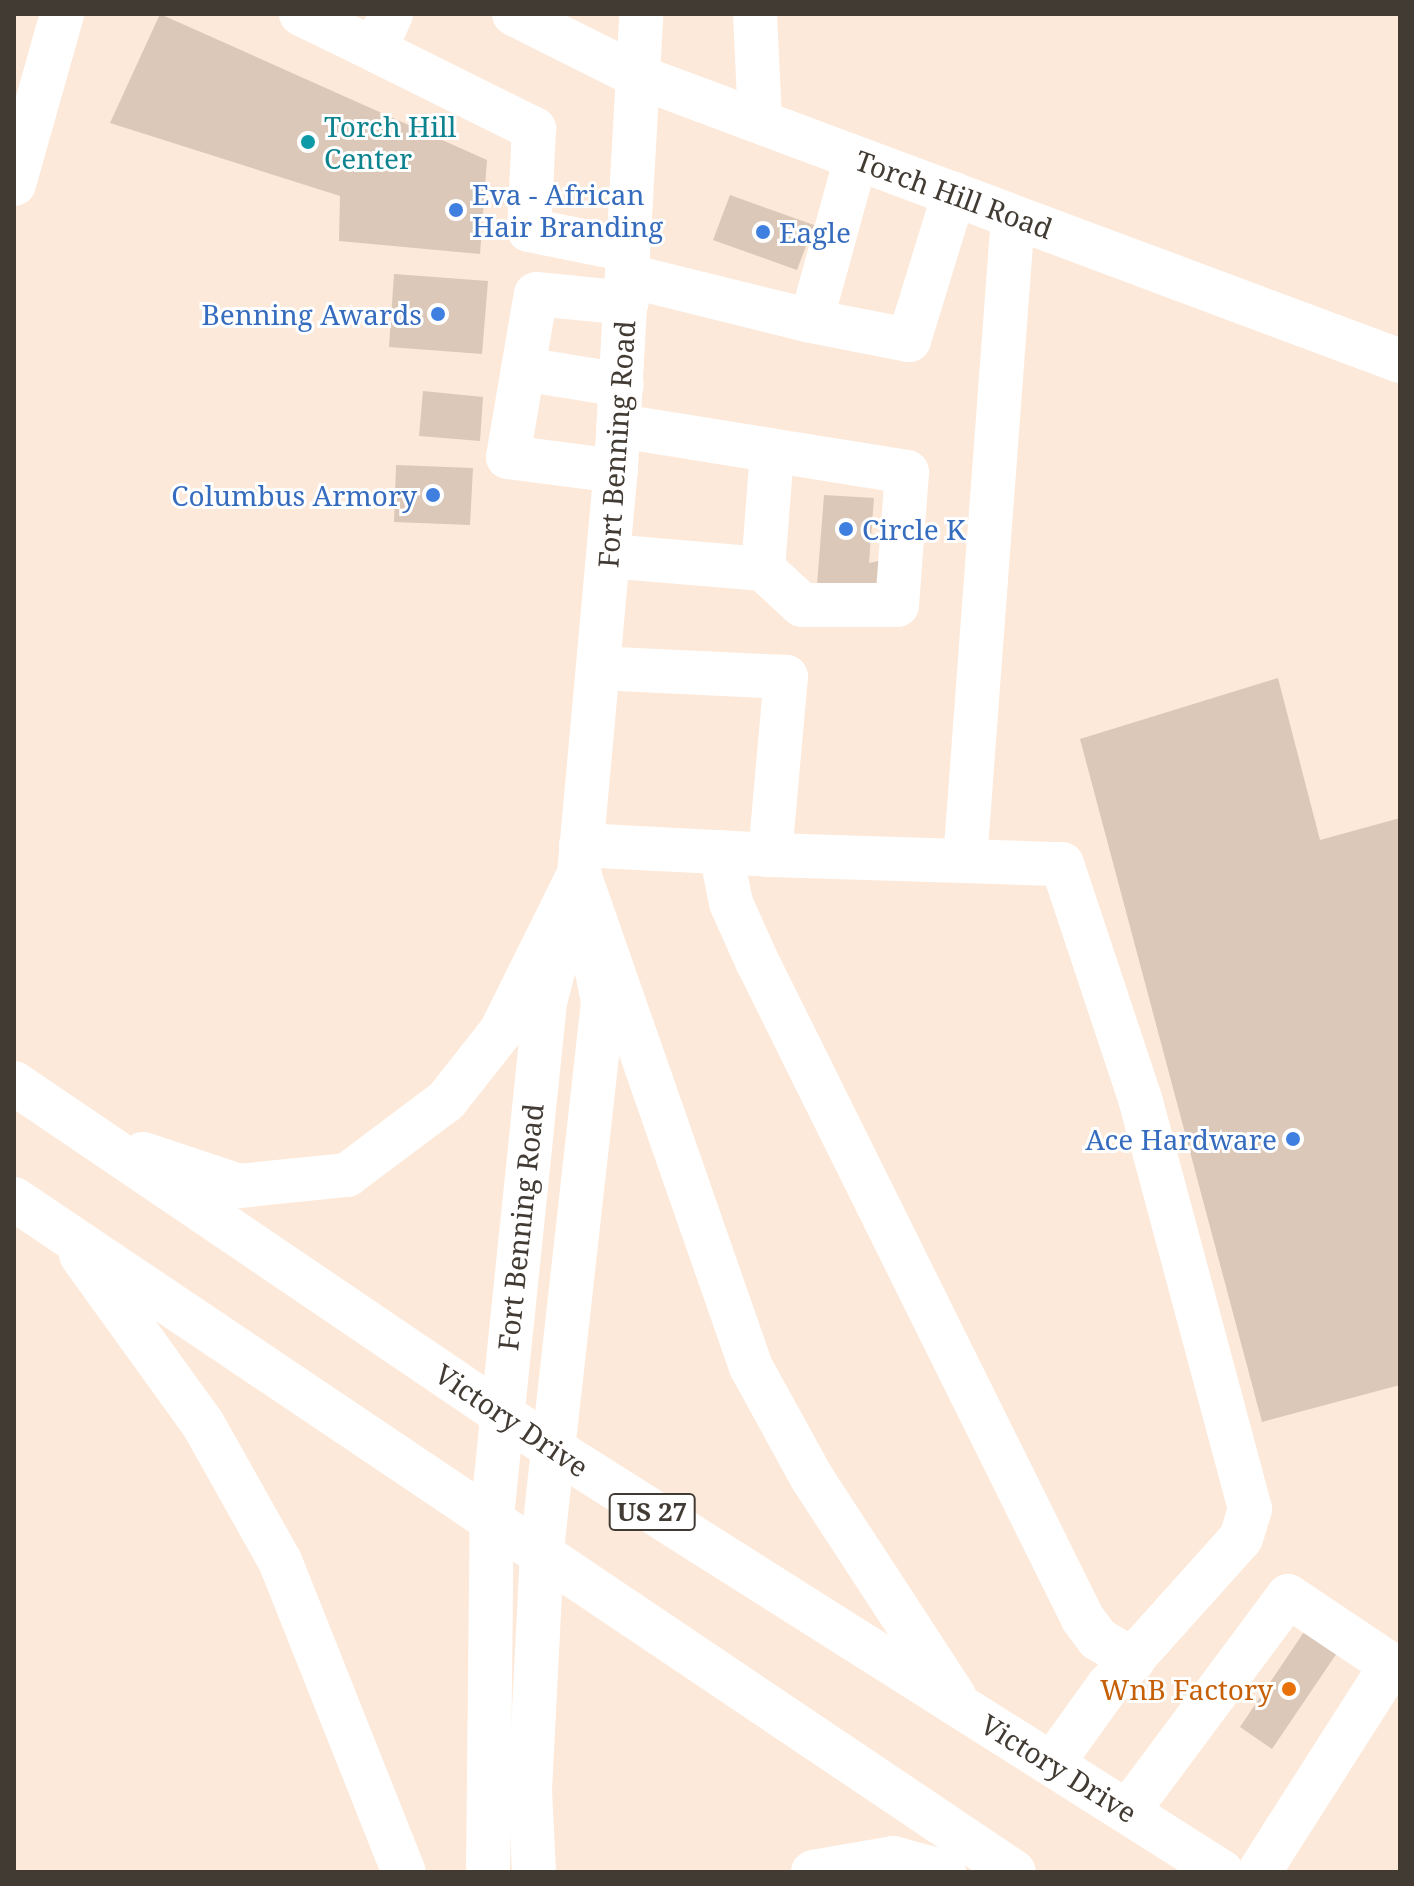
<!DOCTYPE html>
<style>
body{margin:0}
#map{position:relative;width:1414px;height:1886px;overflow:hidden;background:#fde9d9;font-family:"Noto Serif",serif}
div>[style]{position:absolute}
[style*='--x']{left:calc(var(--x)*1px);top:calc(var(--y)*1px);width:calc(var(--w)*1px);rotate:calc(var(--a)*1deg)}
.building>*{inset:0;background:#dbc8b8}
.minor>*{height:44px;margin:-22px;padding:0 22px;transform-origin:22px;border-radius:22px;background:#fff}
.major>*{height:44px;margin:-22px;padding:0 22px;transform-origin:22px;border-radius:22px;background:#fff}
.highway>*{height:44px;margin:-22px;padding:0 22px;transform-origin:22px;border-radius:22px;background:#fff}
.dots>*{width:22px;height:22px;translate:-50% -50%;box-sizing:border-box;border:4px solid #fff;border-radius:50%}
span{translate:-50% -50%;white-space:nowrap;text-align:center;line-height:1.15;-webkit-text-stroke:6px #fff;paint-order:stroke}
.shield-label span{padding:2px 6px;background:#fff;border:2px solid;border-radius:6px;-webkit-text-stroke-width:0}
.shield-label{font-size:26px;color:#423b34;font-weight:700}
.culture-label{font-size:28px;color:#0d838f}
.left{translate:0 -50%;text-align:left}
.shop-label{font-size:28px;color:#366cbe}
.right{translate:-100% -50%;text-align:right}
.street-label{font-size:28px;color:#423b34}
.food-label{font-size:28px;color:#c56008}
.frame{position:absolute;inset:0;border:16px solid #423b34;pointer-events:none}
</style>
<div id="map">
<div class="building">
<div style="clip-path:polygon(160px 14px,487px 160px,480px 254px,339px 241px,340px 196px,110px 123px)"></div>
<div style="clip-path:polygon(730px 195px,814px 225px,797px 270px,713px 240px)"></div>
<div style="clip-path:polygon(394px 274px,488px 281px,482px 354px,389px 347px)"></div>
<div style="clip-path:polygon(423px 391px,483px 397px,480px 441px,419px 436px)"></div>
<div style="clip-path:polygon(396px 465px,473px 468px,470px 525px,394px 522px)"></div>
<div style="clip-path:polygon(824px 495px,874px 498px,869px 563px,883px 560px,879px 603px,816px 598px)"></div>
<div style="clip-path:polygon(1278px 678px,1320px 840px,1400px 818px,1400px 1385px,1262px 1422px,1080px 739px)"></div>
<div style="clip-path:polygon(1306px 1629px,1339px 1650px,1272px 1749px,1240px 1727px)"></div>
</div>
<div class="minor">
<div style="--x:301;--y:14;--w:82;--a:25.9"></div>
<div style="--x:391;--y:14;--w:39;--a:114"></div>
<div style="--x:375;--y:50;--w:178;--a:26.4"></div>
<div style="--x:534;--y:129;--w:101;--a:92.8"></div>
<div style="--x:529;--y:230;--w:101;--a:11.4"></div>
<div style="--x:514;--y:14;--w:143;--a:26.6"></div>
<div style="--x:642;--y:78;--w:809;--a:20.47"></div>
<div style="--x:755;--y:14;--w:107;--a:87.3"></div>
<div style="--x:856;--y:158;--w:169;--a:105.4"></div>
<div style="--x:811;--y:321;--w:100;--a:11"></div>
<div style="--x:909;--y:340;--w:153;--a:-72.9"></div>
<div style="--x:14;--y:184;--w:177;--a:-74.2"></div>
<div style="--x:629;--y:276;--w:187;--a:13.9"></div>
<div style="--x:523;--y:369;--w:100;--a:9.2"></div>
<div style="--x:616;--y:471;--w:109;--a:-172.6"></div>
<div style="--x:508;--y:457;--w:165;--a:-80.3"></div>
<div style="--x:536;--y:294;--w:91;--a:5.6"></div>
<div style="--x:608;--y:556;--w:156;--a:4.8"></div>
<div style="--x:763;--y:569;--w:53;--a:42.7"></div>
<div style="--x:802;--y:605;--w:95;--a:0"></div>
<div style="--x:897;--y:605;--w:133;--a:-85.7"></div>
<div style="--x:907;--y:472;--w:292;--a:-170.9"></div>
<div style="--x:763;--y:569;--w:118;--a:-85.6"></div>
<div style="--x:581;--y:845;--w:189;--a:3"></div>
<div style="--x:770;--y:855;--w:179;--a:-84.9"></div>
<div style="--x:786;--y:677;--w:188;--a:-177.3"></div>
<div style="--x:721;--y:852;--w:52;--a:78.9"></div>
<div style="--x:731;--y:903;--w:64;--a:65.9"></div>
<div style="--x:757;--y:961;--w:734;--a:63.64"></div>
<div style="--x:1083;--y:1619;--w:25;--a:53"></div>
<div style="--x:1098;--y:1639;--w:41;--a:31"></div>
<div style="--x:770;--y:855;--w:292;--a:1.8"></div>
<div style="--x:1062;--y:864;--w:251;--a:71.6"></div>
<div style="--x:1141;--y:1102;--w:421;--a:75"></div>
<div style="--x:1250;--y:1509;--w:30;--a:107"></div>
<div style="--x:1241;--y:1538;--w:199;--a:131.9"></div>
<div style="--x:1108;--y:1686;--w:96;--a:125.7"></div>
<div style="--x:965;--y:861;--w:646;--a:-85.74"></div>
<div style="--x:1128;--y:1811;--w:268;--a:-53.3"></div>
<div style="--x:1288;--y:1596;--w:124;--a:33.8"></div>
<div style="--x:1391;--y:1665;--w:246;--a:122.5"></div>
<div style="--x:488;--y:1872;--w:356;--a:-89.4"></div>
<div style="--x:534;--y:1872;--w:82;--a:-92.8"></div>
<div style="--x:530;--y:1790;--w:241;--a:-87.1"></div>
</div>
<div class="major">
<div style="--x:492;--y:1516;--w:517;--a:-84.11"></div>
<div style="--x:545;--y:1002;--w:132;--a:-75.1"></div>
<div style="--x:579;--y:874;--w:408;--a:-84.8"></div>
<div style="--x:616;--y:468;--w:455;--a:-86.8"></div>
<div style="--x:542;--y:1549;--w:550;--a:-83.64"></div>
<div style="--x:603;--y:1002;--w:52;--a:-101.1"></div>
</div>
<div class="highway">
<div style="--x:579;--y:874;--w:522;--a:70.77"></div>
<div style="--x:751;--y:1367;--w:127;--a:61.2"></div>
<div style="--x:812;--y:1478;--w:260;--a:56.9"></div>
<div style="--x:14;--y:1083;--w:654;--a:34.15"></div>
<div style="--x:555;--y:1450;--w:789;--a:32.32"></div>
<div style="--x:143;--y:1154;--w:101;--a:18.4"></div>
<div style="--x:239;--y:1186;--w:109;--a:-5.8"></div>
<div style="--x:347;--y:1175;--w:124;--a:-36.8"></div>
<div style="--x:446;--y:1101;--w:89;--a:-51.8"></div>
<div style="--x:501;--y:1031;--w:175;--a:-63.6"></div>
<div style="--x:14;--y:1199;--w:1205;--a:33.94"></div>
<div style="--x:81;--y:1255;--w:208;--a:54.2"></div>
<div style="--x:203;--y:1424;--w:157;--a:60.7"></div>
<div style="--x:280;--y:1561;--w:335;--a:68.3"></div>
<div style="--x:813;--y:1872;--w:81;--a:-9.9"></div>
<div style="--x:893;--y:1858;--w:53;--a:15.4"></div>
</div>
<div class="dots">
<div style="left:308px;top:142px;background:#0f9aa8"></div>
<div style="left:456px;top:210px;background:#3f7fe0"></div>
<div style="left:763px;top:232px;background:#3f7fe0"></div>
<div style="left:438px;top:314px;background:#3f7fe0"></div>
<div style="left:433px;top:495px;background:#3f7fe0"></div>
<div style="left:846px;top:529px;background:#3f7fe0"></div>
<div style="left:1293px;top:1139px;background:#3f7fe0"></div>
<div style="left:1289px;top:1689px;background:#e8710a"></div>
</div>
<div class="shield-label">
<span style="left:652px;top:1512px">US 27</span>
</div>
<div class="culture-label">
<span class="left" style="left:324px;top:142px">Torch Hill<br>Center</span>
</div>
<div class="shop-label">
<span class="left" style="left:472px;top:210px">Eva - African<br>Hair Branding</span>
<span class="left" style="left:779px;top:232px">Eagle</span>
<span class="right" style="left:422px;top:314px">Benning Awards</span>
<span class="right" style="left:417px;top:495px">Columbus Armory</span>
<span class="left" style="left:862px;top:529px">Circle K</span>
<span class="right" style="left:1277px;top:1139px">Ace Hardware</span>
</div>
<div class="street-label">
<span style="left:954px;top:194px;rotate:20deg">Torch Hill Road</span>
<span style="left:616px;top:444px;rotate:-86deg">Fort Benning Road</span>
<span style="left:520px;top:1227px;rotate:-84deg">Fort Benning Road</span>
<span style="left:512px;top:1420px;rotate:34deg">Victory Drive</span>
<span style="left:1059px;top:1768px;rotate:32deg">Victory Drive</span>
</div>
<div class="food-label">
<span class="right" style="left:1273px;top:1689px">WnB Factory</span>
</div>
<div class="frame"></div>
</div>
